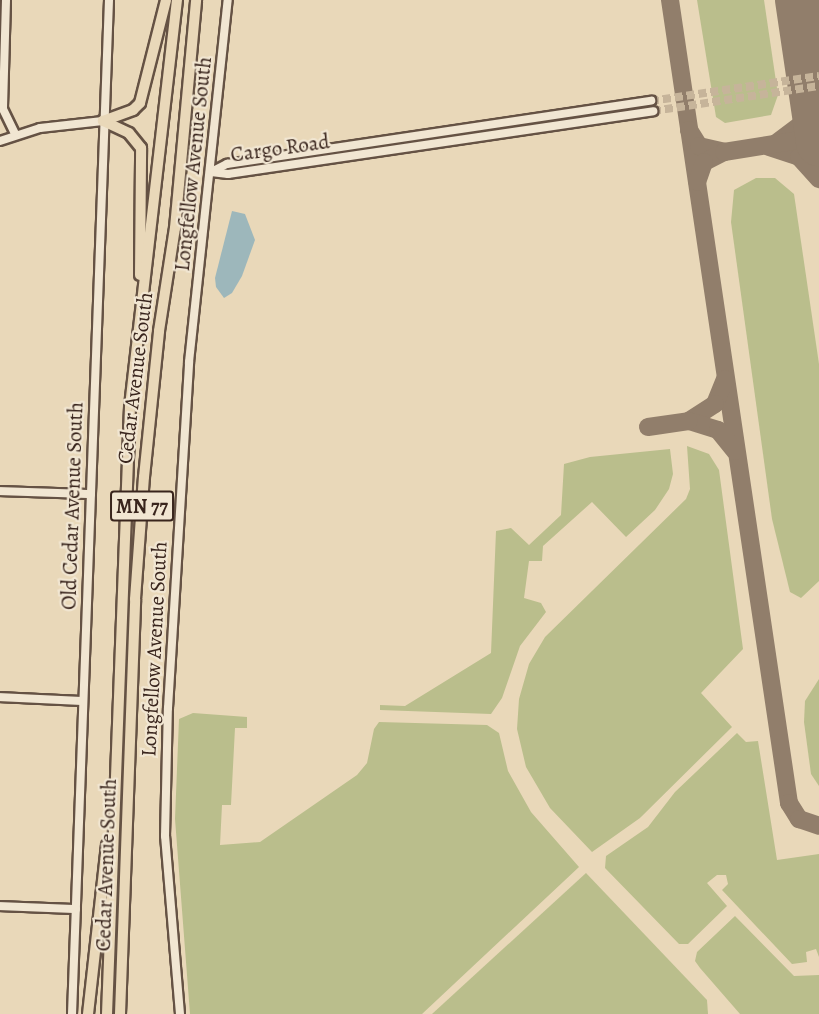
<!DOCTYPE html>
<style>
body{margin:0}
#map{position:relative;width:819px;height:1014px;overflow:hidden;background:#e9d8b9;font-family:Alegreya,serif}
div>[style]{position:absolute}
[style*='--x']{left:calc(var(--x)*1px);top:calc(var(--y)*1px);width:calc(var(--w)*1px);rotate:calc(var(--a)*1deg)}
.green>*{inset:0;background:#babe8c}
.water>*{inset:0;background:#9db7bb}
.taxiway>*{height:18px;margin:-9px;padding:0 9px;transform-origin:9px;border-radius:9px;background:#917e6b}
.runway>*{height:46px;margin:-23px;padding:0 23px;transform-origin:23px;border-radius:23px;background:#917e6b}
.minor-tunnel>*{height:8px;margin-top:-4px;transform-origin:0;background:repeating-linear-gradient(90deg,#c6b49a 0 8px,transparent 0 12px)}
.roads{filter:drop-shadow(2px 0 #655244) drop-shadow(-2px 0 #655244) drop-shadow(0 2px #655244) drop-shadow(0 -2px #655244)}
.minor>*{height:8px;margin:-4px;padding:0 4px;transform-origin:4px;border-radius:4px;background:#f1e6d2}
.highway>*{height:10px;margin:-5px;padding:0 5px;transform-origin:5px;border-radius:5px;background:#e9d8b9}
span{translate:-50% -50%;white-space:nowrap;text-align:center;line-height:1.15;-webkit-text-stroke:4.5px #f1e6d2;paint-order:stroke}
.shield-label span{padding:2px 4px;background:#f1e6d2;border:2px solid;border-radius:4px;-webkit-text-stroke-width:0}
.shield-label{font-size:20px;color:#39251d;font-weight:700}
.street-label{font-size:21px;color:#39251d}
</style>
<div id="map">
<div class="green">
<div style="clip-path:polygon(697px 0,764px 0,778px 95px,771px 115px,725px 123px,716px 117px)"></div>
<div style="clip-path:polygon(756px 178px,775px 178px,794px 194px,819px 364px,819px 581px,801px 598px,790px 592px,772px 519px,731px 222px,734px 190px)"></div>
<div style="clip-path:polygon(687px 446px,709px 454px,719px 470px,743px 649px,701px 693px,732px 727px,640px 818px,592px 852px,550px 808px,526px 767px,517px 729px,519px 699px,529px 664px,545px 637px,686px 499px,690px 489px)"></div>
<div style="clip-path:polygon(670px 449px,673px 474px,669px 489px,655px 510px,626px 537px,592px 502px,543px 546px,542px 561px,529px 561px,524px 598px,541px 603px,546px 612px,520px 646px,502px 698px,491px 714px,380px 710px,380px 705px,405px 706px,491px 653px,496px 531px,511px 528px,529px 545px,561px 515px,564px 464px,590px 457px)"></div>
<div style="clip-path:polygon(819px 679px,819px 786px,811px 774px,804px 722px,805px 701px)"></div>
<div style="clip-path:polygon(193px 713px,247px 717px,247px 728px,235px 728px,231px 805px,222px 805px,220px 845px,260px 842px,357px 775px,367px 763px,374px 729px,379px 722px,487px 725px,499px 733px,508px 771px,531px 812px,579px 867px,422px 1014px,190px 1014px,175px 819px,179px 719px)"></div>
<div style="clip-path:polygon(737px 733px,746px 742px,758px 741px,777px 860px,819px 854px,819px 957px,816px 949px,806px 952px,807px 962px,792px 964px,722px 890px,728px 884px,726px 875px,717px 875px,707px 883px,727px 906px,688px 944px,679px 944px,605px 868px,606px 856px,648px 827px,675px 792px)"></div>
<div style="clip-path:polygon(586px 873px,707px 1000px,708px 1014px,432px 1014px)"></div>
<div style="clip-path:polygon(735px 916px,794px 976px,819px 975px,819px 1014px,740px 1014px,700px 968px,695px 961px,697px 952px)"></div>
</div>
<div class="water">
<div style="clip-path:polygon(232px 211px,245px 214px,255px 240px,242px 276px,232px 293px,224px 298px,216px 287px,215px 278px)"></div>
</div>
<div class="taxiway">
<div style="--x:670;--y:0;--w:812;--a:81.57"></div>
<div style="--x:789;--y:803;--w:19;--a:58"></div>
<div style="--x:799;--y:819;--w:21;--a:19"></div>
<div style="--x:689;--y:130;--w:19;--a:58"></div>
<div style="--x:699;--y:146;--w:26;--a:13"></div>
<div style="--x:724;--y:152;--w:22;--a:153"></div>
<div style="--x:704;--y:162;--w:21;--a:109"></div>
<div style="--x:775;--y:144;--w:35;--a:-37"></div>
<div style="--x:803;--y:123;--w:20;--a:-70"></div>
<div style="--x:810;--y:104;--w:23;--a:-90"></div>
<div style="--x:810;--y:81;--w:31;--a:73"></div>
<div style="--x:769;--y:147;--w:32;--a:18"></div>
<div style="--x:799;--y:157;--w:30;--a:48"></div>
<div style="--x:724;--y:152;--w:96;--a:-9"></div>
<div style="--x:725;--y:379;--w:27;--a:112"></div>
<div style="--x:715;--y:404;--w:31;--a:147"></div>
<div style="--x:689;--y:421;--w:30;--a:17"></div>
<div style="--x:718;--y:430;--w:27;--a:51"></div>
<div style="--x:648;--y:427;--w:41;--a:-8.3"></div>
</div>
<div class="runway">
<div style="--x:798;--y:0;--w:145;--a:81.6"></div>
</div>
<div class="minor-tunnel">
<div style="--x:651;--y:101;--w:170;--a:-8.5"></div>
<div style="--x:653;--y:111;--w:168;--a:-8.6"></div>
</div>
<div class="roads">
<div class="minor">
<div style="--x:6;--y:0;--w:109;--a:91.6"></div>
<div style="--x:3;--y:109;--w:28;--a:64"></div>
<div style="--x:0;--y:141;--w:42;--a:-18"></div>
<div style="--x:40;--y:128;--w:63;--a:-6.3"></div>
<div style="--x:213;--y:171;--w:16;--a:-27"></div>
<div style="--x:227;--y:164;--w:429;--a:-8.5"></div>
<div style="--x:211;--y:172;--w:17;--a:7"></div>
<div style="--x:228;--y:174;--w:430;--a:-8.4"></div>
<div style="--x:0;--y:491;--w:91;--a:1.9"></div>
<div style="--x:0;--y:697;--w:83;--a:2.8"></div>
<div style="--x:0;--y:906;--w:76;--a:2.3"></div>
<div style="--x:72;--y:1014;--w:1015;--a:-87.91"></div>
<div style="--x:180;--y:1014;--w:179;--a:-94.8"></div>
<div style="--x:165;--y:836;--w:128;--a:-88.7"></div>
<div style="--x:168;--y:708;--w:347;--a:-86.5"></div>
<div style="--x:189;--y:362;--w:364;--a:-83.9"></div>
</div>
<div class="highway">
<div style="--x:140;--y:275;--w:127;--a:-89.5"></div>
<div style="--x:141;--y:148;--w:19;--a:-129"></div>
<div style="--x:129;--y:133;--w:29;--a:-155"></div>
<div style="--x:103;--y:121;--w:32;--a:-20"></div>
<div style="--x:133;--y:110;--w:10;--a:-45"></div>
<div style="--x:140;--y:103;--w:106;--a:-75.8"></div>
<div style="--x:88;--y:1014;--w:170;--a:-83.6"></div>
<div style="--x:107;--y:1014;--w:608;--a:-87.83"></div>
<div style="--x:130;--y:406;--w:409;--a:-83.4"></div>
<div style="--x:120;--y:1014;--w:415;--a:-87.9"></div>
<div style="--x:135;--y:599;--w:122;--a:-85.8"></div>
<div style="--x:144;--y:477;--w:147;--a:-84.1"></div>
<div style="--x:159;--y:331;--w:104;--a:-81.2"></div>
<div style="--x:175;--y:228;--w:229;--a:-84.7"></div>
</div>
</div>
<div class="shield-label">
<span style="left:142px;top:506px">MN 77</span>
</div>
<div class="street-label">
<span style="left:280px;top:148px;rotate:-8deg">Cargo Road</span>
<span style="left:193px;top:164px;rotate:-84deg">Longfellow Avenue South</span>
<span style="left:135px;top:378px;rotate:-83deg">Cedar Avenue South</span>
<span style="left:72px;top:506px;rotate:-88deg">Old Cedar Avenue South</span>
<span style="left:154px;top:649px;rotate:-87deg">Longfellow Avenue South</span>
<span style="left:106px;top:865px;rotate:-88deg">Cedar Avenue South</span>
</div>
</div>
